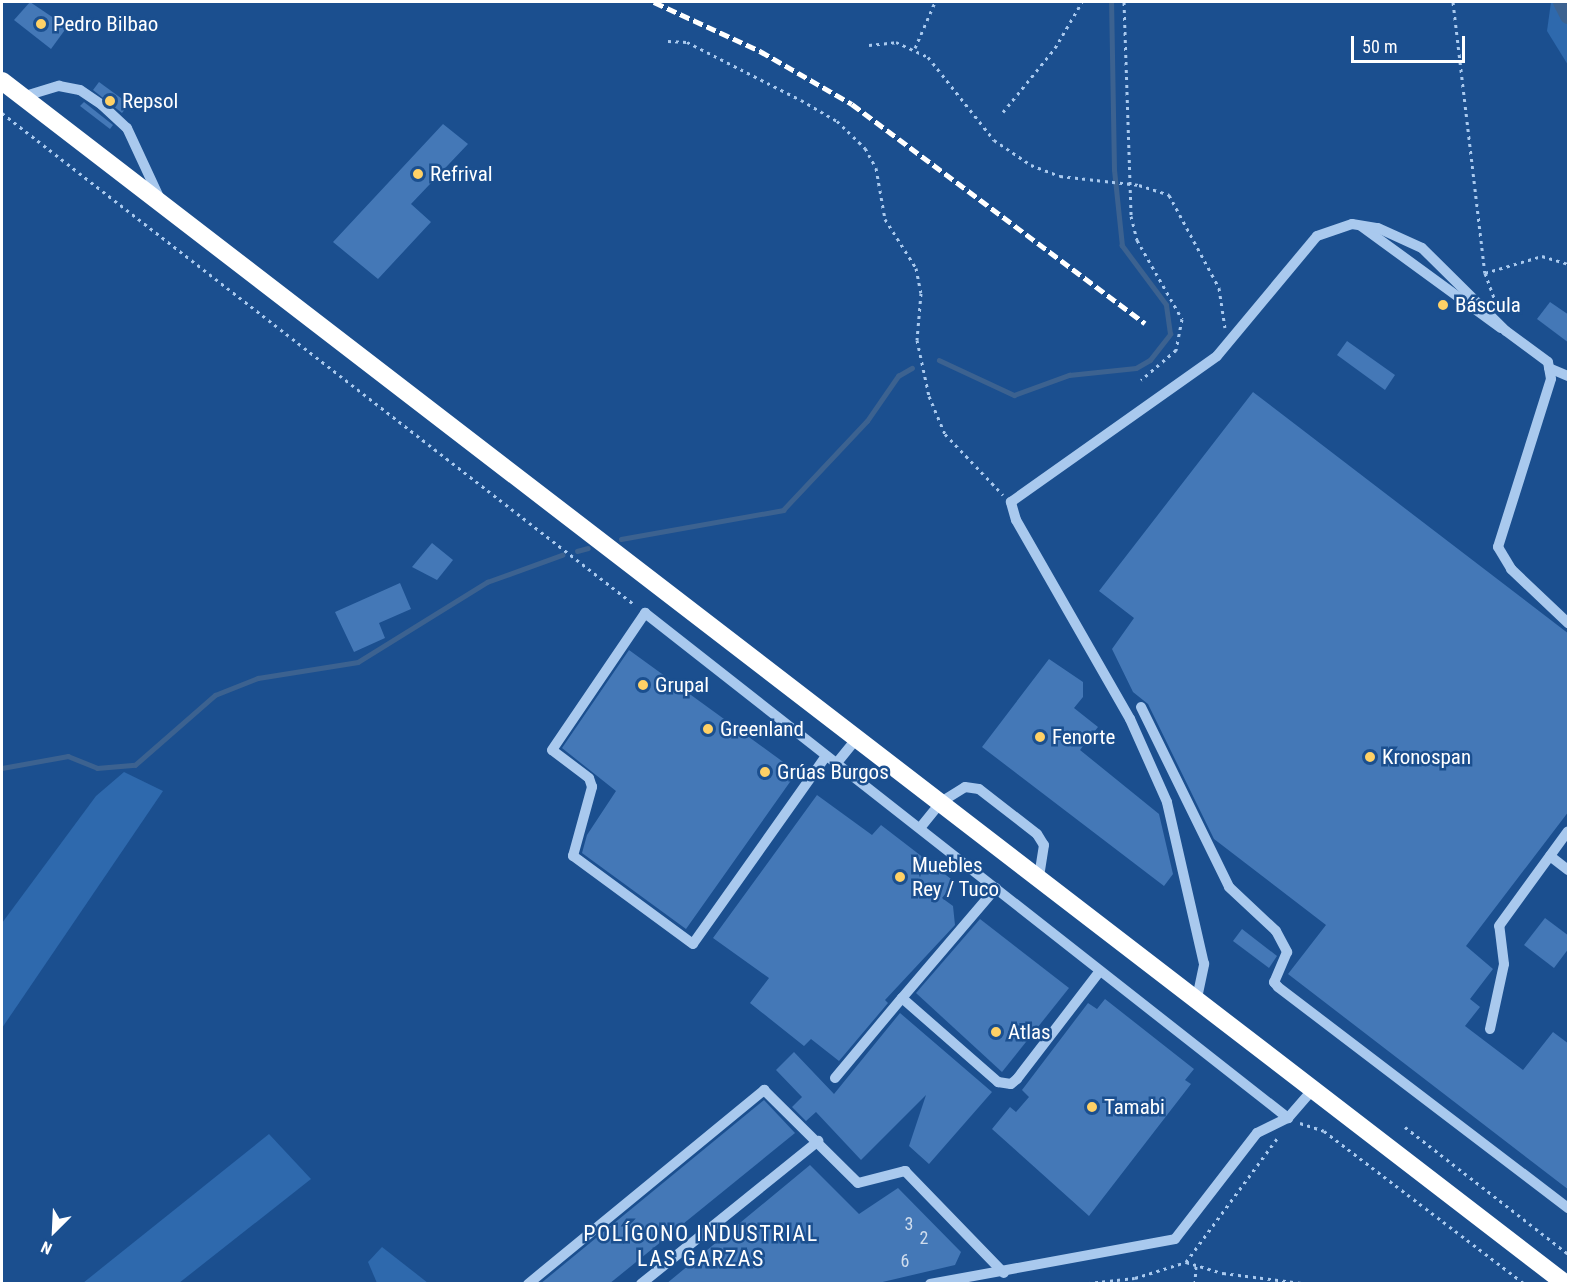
<!DOCTYPE html>
<meta charset="utf-8">
<style>
body{margin:0}
#map{position:relative;width:1570px;height:1285px;overflow:hidden;background:#1b4f8f;font-family:"Roboto Condensed",sans-serif}
div>[style]{position:absolute}
[style*='--x']{left:calc(var(--x)*1px);top:calc(var(--y)*1px);width:calc(var(--w)*1px);rotate:calc(var(--a)*1deg)}
.green>*{inset:0;background:#2e69ad}
.stream>*{height:4.5px;margin:-2.25px;padding:0 2.25px;transform-origin:2.25px;border-radius:2.25px;background:#3c6290}
.canal>*{height:16px;margin:-8px;padding:0 8px;transform-origin:8px;border-radius:8px;background:#3c6290}
.building>*{inset:0;background:#4478b7}
.path>*{height:3px;margin-top:-1.5px;transform-origin:0;background:repeating-linear-gradient(90deg,#a9c9ee 0 3px,transparent 0 7.5px)}
.minor>*{height:10px;margin:-5px;padding:0 5px;transform-origin:5px;border-radius:5px;background:#a9c9ee}
.highway>*{height:18px;margin:-9px;padding:0 9px;transform-origin:9px;border-radius:9px;background:#fff}
.rail>*{height:4.5px;margin-top:-2.25px;transform-origin:0;background:repeating-linear-gradient(90deg,#fff 0 10px,transparent 0 14.5px)}
.dots>*{width:16px;height:16px;translate:-50% -50%;box-sizing:border-box;border:3px solid #1b4f8f;border-radius:50%}
span{translate:-50% -50%;white-space:nowrap;text-align:center;line-height:1.15;-webkit-text-stroke:5px #1b4f8f;paint-order:stroke}
.number-label{font-size:18px;color:#d0dded}
.number-label span{-webkit-text-stroke-width:0}
.poi-label{font-size:21px;color:#fff}
.left{translate:0 -50%;text-align:left}
.neighbourhood-label{font-size:22px;color:#fff;letter-spacing:1.5px}
.frame{position:absolute;inset:0;border:3px solid #fff;pointer-events:none}
.north{position:absolute;left:24px;top:1201px;width:60px;height:60px;-webkit-text-stroke:4px #1b4f8f;paint-order:stroke;rotate:204deg;font-size:16px;font-weight:700;line-height:24px;text-align:center;color:#fff}
.north::after{content:'';display:block;margin:auto;width:21px;height:27px;background:#fff;clip-path:polygon(50% 0,100% 100%,50% 72%,0 100%)}
.scale{position:absolute;left:1351px;top:36px;width:114px;height:27px;box-sizing:border-box;border:3px solid #fff;border-top:0;padding-left:8px;font-size:18px;line-height:21px;white-space:nowrap;color:#fff;-webkit-text-stroke:4px #1b4f8f;paint-order:stroke}
</style>
<div id="map">
<div class="green">
<div style="clip-path:polygon(1551px 2px,1568px 2px,1568px 65px,1547px 31px)"></div>
<div style="clip-path:polygon(124px 772px,163px 791px,2px 1028px,2px 923px,96px 796px)"></div>
<div style="clip-path:polygon(269px 1134px,311px 1179px,179px 1283px,83px 1283px)"></div>
<div style="clip-path:polygon(382px 1247px,428px 1283px,377px 1283px,368px 1262px)"></div>
</div>
<div class="stream">
<div style="--x:939;--y:360;--w:83;--a:25"></div>
<div style="--x:1014;--y:395;--w:59;--a:-20"></div>
<div style="--x:1069;--y:375;--w:67;--a:-6"></div>
<div style="--x:1136;--y:368;--w:16;--a:-30"></div>
<div style="--x:1150;--y:360;--w:33;--a:-52"></div>
<div style="--x:1170;--y:334;--w:29;--a:-98"></div>
<div style="--x:1166;--y:305;--w:74;--a:-126.7"></div>
<div style="--x:1122;--y:246;--w:76;--a:-96"></div>
<div style="--x:1114;--y:170;--w:168;--a:-91"></div>
<div style="--x:621;--y:539;--w:165;--a:-10.1"></div>
<div style="--x:783;--y:510;--w:122;--a:-46.7"></div>
<div style="--x:867;--y:421;--w:55;--a:-55.4"></div>
<div style="--x:898;--y:376;--w:16;--a:-30"></div>
<div style="--x:577;--y:551;--w:11;--a:-15"></div>
<div style="--x:2;--y:768;--w:67;--a:-10.3"></div>
<div style="--x:68;--y:756;--w:31;--a:22"></div>
<div style="--x:97;--y:768;--w:38;--a:-5"></div>
<div style="--x:135;--y:765;--w:106;--a:-41.2"></div>
<div style="--x:215;--y:695;--w:46;--a:-21.6"></div>
<div style="--x:258;--y:678;--w:101;--a:-9.1"></div>
<div style="--x:358;--y:662;--w:152;--a:-31.8"></div>
<div style="--x:487;--y:582;--w:80;--a:-19.8"></div>
</div>
<div class="canal">
<div style="--x:1561;--y:2;--w:16;--a:63"></div>
</div>
<div class="building">
<div style="clip-path:polygon(30px 2px,67px 27px,51px 49px,14px 20px)"></div>
<div style="clip-path:polygon(99px 82px,129px 104px,122px 113px,93px 90px)"></div>
<div style="clip-path:polygon(84px 102px,113px 125px,110px 129px,80px 106px)"></div>
<div style="clip-path:polygon(443px 124px,468px 144px,411px 204px,431px 222px,378px 279px,333px 242px)"></div>
<div style="clip-path:polygon(1550px 302px,1569px 315px,1569px 343px,1537px 319px)"></div>
<div style="clip-path:polygon(1347px 341px,1395px 375px,1385px 390px,1337px 355px)"></div>
<div style="clip-path:polygon(1253px 392px,1569px 634px,1569px 811px,1466px 946px,1493px 969px,1470px 999px,1480px 1007px,1465px 1026px,1523px 1070px,1553px 1032px,1569px 1044px,1569px 1190px,1288px 974px,1326px 925px,1214px 839px,1148px 704px,1133px 692px,1112px 649px,1134px 618px,1099px 591px)"></div>
<div style="clip-path:polygon(432px 543px,453px 560px,437px 580px,412px 567px)"></div>
<div style="clip-path:polygon(400px 583px,411px 609px,379px 623px,385px 638px,354px 652px,335px 612px)"></div>
<div style="clip-path:polygon(629px 650px,797px 772px,686px 929px,582px 853px,587px 835px,616px 791px,562px 748px)"></div>
<div style="clip-path:polygon(1049px 659px,1083px 682px,1083px 697px,1074px 708px,1098px 727px,1080px 750px,1159px 814px,1173px 874px,1164px 886px,982px 747px)"></div>
<div style="clip-path:polygon(817px 795px,872px 835px,881px 825px,955px 882px,942px 898px,953px 906px,955px 925px,885px 1000px,888px 1003px,839px 1061px,811px 1039px,804px 1046px,750px 1003px,769px 978px,713px 938px)"></div>
<div style="clip-path:polygon(1545px 918px,1569px 936px,1569px 948px,1554px 968px,1524px 945px)"></div>
<div style="clip-path:polygon(980px 919px,1069px 988px,1002px 1072px,916px 993px)"></div>
<div style="clip-path:polygon(1242px 929px,1277px 956px,1269px 968px,1233px 941px)"></div>
<div style="clip-path:polygon(1105px 999px,1194px 1069px,1185px 1080px,1191px 1084px,1089px 1216px,992px 1129px,1010px 1107px,1016px 1112px,1029px 1097px,1022px 1090px,1088px 1003px,1097px 1009px)"></div>
<div style="clip-path:polygon(900px 1013px,992px 1092px,929px 1164px,909px 1146px,926px 1095px,861px 1160px,816px 1112px,806px 1121px,792px 1107px,802px 1097px,776px 1070px,794px 1052px,834px 1094px)"></div>
<div style="clip-path:polygon(764px 1100px,795px 1133px,609px 1284px,540px 1284px)"></div>
<div style="clip-path:polygon(810px 1165px,859px 1214px,898px 1188px,961px 1252px,955px 1265px,874px 1284px,666px 1284px)"></div>
</div>
<div class="path">
<div style="--x:1124;--y:2;--w:214;--a:88.1"></div>
<div style="--x:1131;--y:216;--w:25;--a:76"></div>
<div style="--x:1137;--y:240;--w:91;--a:60.3"></div>
<div style="--x:1182;--y:319;--w:32;--a:101"></div>
<div style="--x:1176;--y:350;--w:46;--a:139.4"></div>
<div style="--x:1453;--y:2;--w:273;--a:83.3"></div>
<div style="--x:1485;--y:273;--w:33;--a:70"></div>
<div style="--x:668;--y:41;--w:19;--a:3"></div>
<div style="--x:687;--y:42;--w:128;--a:27"></div>
<div style="--x:801;--y:100;--w:42;--a:30.3"></div>
<div style="--x:837;--y:121;--w:39;--a:44"></div>
<div style="--x:865;--y:148;--w:23;--a:61"></div>
<div style="--x:876;--y:168;--w:52;--a:80"></div>
<div style="--x:885;--y:219;--w:58;--a:57.7"></div>
<div style="--x:916;--y:268;--w:25;--a:79"></div>
<div style="--x:921;--y:293;--w:47;--a:94.9"></div>
<div style="--x:917;--y:340;--w:57;--a:77.9"></div>
<div style="--x:929;--y:396;--w:41;--a:67.2"></div>
<div style="--x:945;--y:434;--w:84;--a:46.4"></div>
<div style="--x:869;--y:45;--w:27;--a:-6"></div>
<div style="--x:896;--y:42;--w:35;--a:25"></div>
<div style="--x:928;--y:57;--w:106;--a:51.5"></div>
<div style="--x:994;--y:140;--w:45;--a:34"></div>
<div style="--x:1031;--y:165;--w:31;--a:21"></div>
<div style="--x:1060;--y:176;--w:80;--a:6.5"></div>
<div style="--x:1139;--y:185;--w:32;--a:18"></div>
<div style="--x:1169;--y:195;--w:106;--a:61.7"></div>
<div style="--x:1219;--y:288;--w:40;--a:81.5"></div>
<div style="--x:915;--y:48;--w:50;--a:-66.5"></div>
<div style="--x:1003;--y:112;--w:82;--a:-50.9"></div>
<div style="--x:1055;--y:48;--w:53;--a:-59.6"></div>
<div style="--x:2;--y:113;--w:802;--a:37.86"></div>
<div style="--x:1485;--y:273;--w:59;--a:-16.6"></div>
<div style="--x:1542;--y:256;--w:27;--a:17"></div>
<div style="--x:1300;--y:1123;--w:25;--a:18"></div>
<div style="--x:1324;--y:1131;--w:253;--a:37.3"></div>
<div style="--x:1405;--y:1127;--w:207;--a:37.9"></div>
<div style="--x:1186;--y:1262;--w:39;--a:17"></div>
<div style="--x:1223;--y:1273;--w:87;--a:7.3"></div>
<div style="--x:1080;--y:1284;--w:55;--a:-6.2"></div>
<div style="--x:1135;--y:1278;--w:53;--a:-17.4"></div>
<div style="--x:1186;--y:1262;--w:157;--a:-53.6"></div>
<div style="--x:1195;--y:1284;--w:18;--a:-87"></div>
</div>
<div class="minor">
<div style="--x:22;--y:97;--w:39;--a:-17"></div>
<div style="--x:59;--y:86;--w:21;--a:11"></div>
<div style="--x:80;--y:90;--w:27;--a:34"></div>
<div style="--x:102;--y:105;--w:34;--a:43"></div>
<div style="--x:127;--y:128;--w:78;--a:65.1"></div>
<div style="--x:1361;--y:226;--w:173;--a:36.1"></div>
<div style="--x:1549;--y:368;--w:21;--a:23"></div>
<div style="--x:1141;--y:707;--w:200;--a:63.9"></div>
<div style="--x:1229;--y:887;--w:64;--a:43.1"></div>
<div style="--x:1276;--y:931;--w:24;--a:62"></div>
<div style="--x:1287;--y:952;--w:33;--a:113"></div>
<div style="--x:1274;--y:982;--w:6;--a:51"></div>
<div style="--x:1278;--y:987;--w:365;--a:37.3"></div>
<div style="--x:826;--y:756;--w:230;--a:125.3"></div>
<div style="--x:693;--y:944;--w:149;--a:-143.7"></div>
<div style="--x:573;--y:856;--w:72;--a:-74.6"></div>
<div style="--x:592;--y:787;--w:9;--a:-108"></div>
<div style="--x:589;--y:778;--w:46;--a:-142.9"></div>
<div style="--x:552;--y:750;--w:166;--a:-55.8"></div>
<div style="--x:645;--y:613;--w:818;--a:38.15"></div>
<div style="--x:836;--y:764;--w:33;--a:-51"></div>
<div style="--x:920;--y:828;--w:33;--a:-51"></div>
<div style="--x:941;--y:802;--w:28;--a:-32"></div>
<div style="--x:965;--y:787;--w:14;--a:8"></div>
<div style="--x:979;--y:789;--w:73;--a:37.8"></div>
<div style="--x:1037;--y:834;--w:13;--a:58"></div>
<div style="--x:1044;--y:845;--w:33;--a:99"></div>
<div style="--x:1550;--y:856;--w:23;--a:38"></div>
<div style="--x:996;--y:888;--w:145;--a:130.5"></div>
<div style="--x:902;--y:998;--w:128;--a:41.2"></div>
<div style="--x:998;--y:1082;--w:13;--a:9"></div>
<div style="--x:1011;--y:1084;--w:8;--a:-40"></div>
<div style="--x:1017;--y:1079;--w:136;--a:-52.5"></div>
<div style="--x:1197;--y:998;--w:35;--a:-78"></div>
<div style="--x:1204;--y:964;--w:166;--a:-102.9"></div>
<div style="--x:1167;--y:802;--w:91;--a:-114"></div>
<div style="--x:1130;--y:719;--w:229;--a:-119.8"></div>
<div style="--x:1016;--y:520;--w:19;--a:-106"></div>
<div style="--x:1011;--y:502;--w:252;--a:-35.3"></div>
<div style="--x:1217;--y:356;--w:156;--a:-50.2"></div>
<div style="--x:1317;--y:236;--w:37;--a:-19"></div>
<div style="--x:1352;--y:224;--w:26;--a:9"></div>
<div style="--x:1378;--y:228;--w:48;--a:24.4"></div>
<div style="--x:1422;--y:248;--w:118;--a:44.7"></div>
<div style="--x:1506;--y:331;--w:52;--a:36.4"></div>
<div style="--x:1548;--y:362;--w:17;--a:80"></div>
<div style="--x:1551;--y:379;--w:176;--a:107.5"></div>
<div style="--x:1498;--y:547;--w:26;--a:59"></div>
<div style="--x:1511;--y:569;--w:79;--a:43.5"></div>
<div style="--x:1490;--y:1029;--w:66;--a:-77.8"></div>
<div style="--x:1504;--y:964;--w:38;--a:-97"></div>
<div style="--x:1499;--y:926;--w:117;--a:-54"></div>
<div style="--x:835;--y:1078;--w:104;--a:-50.1"></div>
<div style="--x:528;--y:1284;--w:306;--a:-39.4"></div>
<div style="--x:764;--y:1090;--w:132;--a:44.7"></div>
<div style="--x:858;--y:1183;--w:49;--a:-14.3"></div>
<div style="--x:905;--y:1171;--w:142;--a:45.9"></div>
<div style="--x:641;--y:1284;--w:228;--a:-38.9"></div>
<div style="--x:930;--y:1284;--w:249;--a:-10.4"></div>
<div style="--x:1175;--y:1239;--w:134;--a:-52.3"></div>
<div style="--x:1257;--y:1133;--w:34;--a:-26"></div>
<div style="--x:1288;--y:1118;--w:38;--a:-49"></div>
</div>
<div class="highway">
<div style="--x:2;--y:81;--w:1973;--a:37.57"></div>
</div>
<div class="rail">
<div style="--x:654;--y:2;--w:117;--a:24.8"></div>
<div style="--x:760;--y:51;--w:106;--a:29.9"></div>
<div style="--x:852;--y:104;--w:366;--a:36.8"></div>
</div>
<div class="dots">
<div style="left:41px;top:24px;background:#ffd166"></div>
<div style="left:110px;top:101px;background:#ffd166"></div>
<div style="left:418px;top:174px;background:#ffd166"></div>
<div style="left:1443px;top:305px;background:#ffd166"></div>
<div style="left:643px;top:685px;background:#ffd166"></div>
<div style="left:708px;top:729px;background:#ffd166"></div>
<div style="left:1040px;top:737px;background:#ffd166"></div>
<div style="left:1370px;top:757px;background:#ffd166"></div>
<div style="left:765px;top:772px;background:#ffd166"></div>
<div style="left:900px;top:877px;background:#ffd166"></div>
<div style="left:996px;top:1032px;background:#ffd166"></div>
<div style="left:1092px;top:1107px;background:#ffd166"></div>
</div>
<div class="number-label">
<span style="left:909px;top:1224px">3</span>
<span style="left:924px;top:1238px">2</span>
<span style="left:905px;top:1261px">6</span>
</div>
<div class="poi-label">
<span class="left" style="left:53px;top:24px">Pedro Bilbao</span>
<span class="left" style="left:122px;top:101px">Repsol</span>
<span class="left" style="left:430px;top:174px">Refrival</span>
<span class="left" style="left:1455px;top:305px">Báscula</span>
<span class="left" style="left:655px;top:685px">Grupal</span>
<span class="left" style="left:720px;top:729px">Greenland</span>
<span class="left" style="left:1052px;top:737px">Fenorte</span>
<span class="left" style="left:1382px;top:757px">Kronospan</span>
<span class="left" style="left:777px;top:772px">Grúas Burgos</span>
<span class="left" style="left:912px;top:877px">Muebles<br>Rey / Tuco</span>
<span class="left" style="left:1008px;top:1032px">Atlas</span>
<span class="left" style="left:1104px;top:1107px">Tamabi</span>
</div>
<div class="neighbourhood-label">
<span style="left:701px;top:1246px">POLÍGONO INDUSTRIAL<br>LAS GARZAS</span>
</div>
<div class="frame"></div>
<div class="north">N</div>
<div class="scale">50 m</div>
</div>
